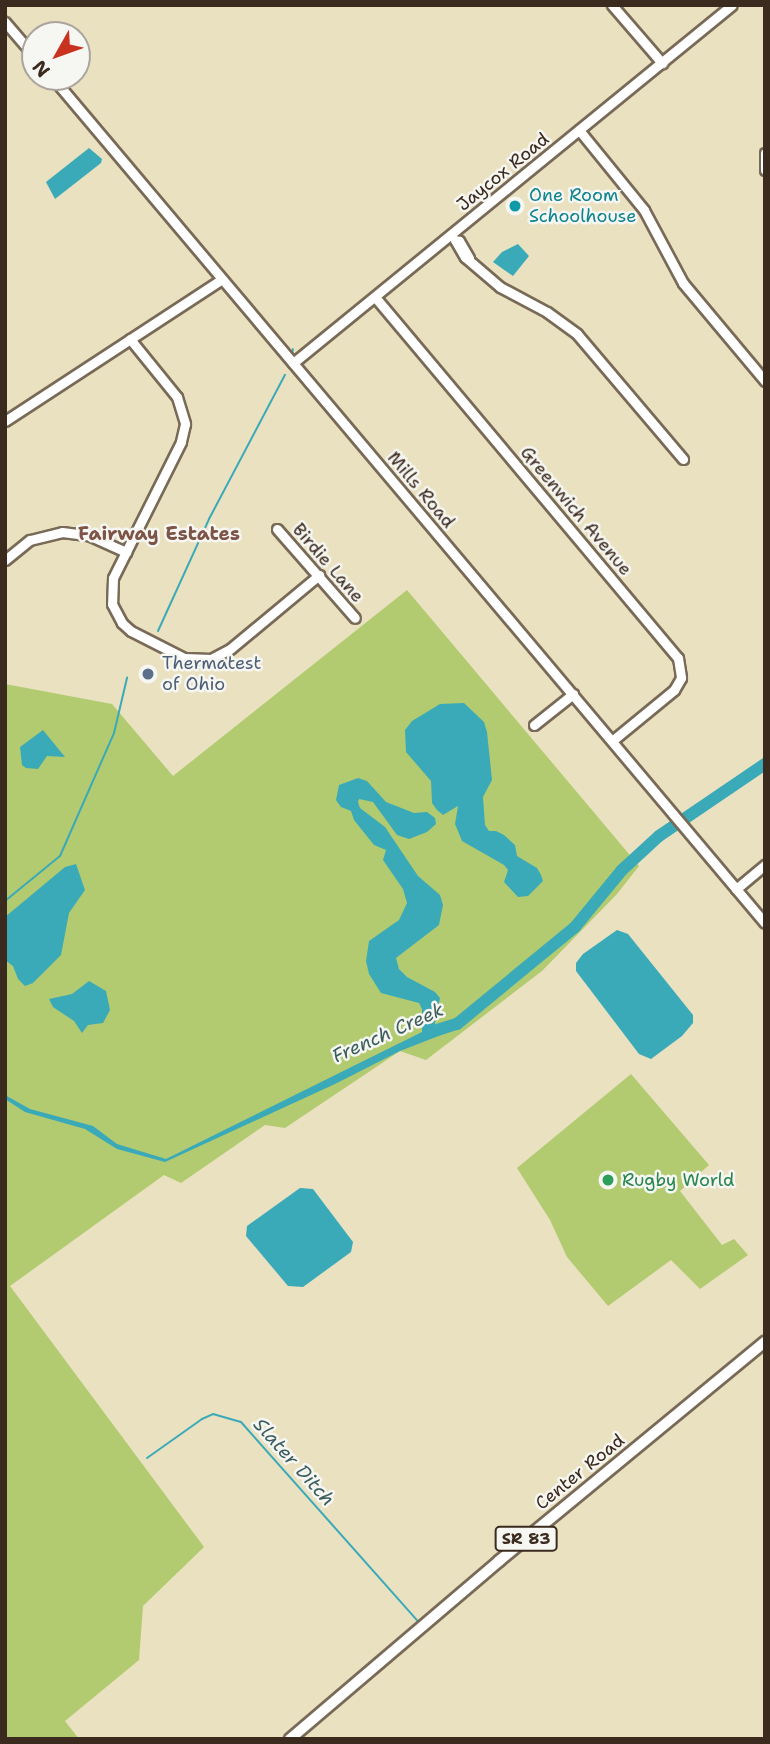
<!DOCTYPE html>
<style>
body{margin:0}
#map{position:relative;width:770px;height:1744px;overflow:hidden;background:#eae1c0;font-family:"Shantell Sans",sans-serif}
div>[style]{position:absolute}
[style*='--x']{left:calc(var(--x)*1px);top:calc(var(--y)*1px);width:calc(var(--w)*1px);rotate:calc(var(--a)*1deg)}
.green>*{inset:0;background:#b2cb70}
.water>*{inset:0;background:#3aaab8}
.stream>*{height:2px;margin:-1px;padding:0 1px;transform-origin:1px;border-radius:1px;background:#3aaab8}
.river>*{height:12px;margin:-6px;padding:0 6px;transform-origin:6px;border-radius:6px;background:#3aaab8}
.roads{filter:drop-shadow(2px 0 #786a57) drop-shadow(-2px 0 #786a57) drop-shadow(0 2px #786a57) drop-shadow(0 -2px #786a57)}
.minor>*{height:9px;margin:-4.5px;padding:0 4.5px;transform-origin:4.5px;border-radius:4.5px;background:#fff}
.major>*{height:10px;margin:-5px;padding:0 5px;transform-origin:5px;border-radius:5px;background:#fff}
.dots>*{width:19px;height:19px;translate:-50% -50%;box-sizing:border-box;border:4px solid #f6f6f2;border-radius:50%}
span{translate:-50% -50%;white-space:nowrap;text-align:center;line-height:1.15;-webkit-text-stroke:5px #f6f6f2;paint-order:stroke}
.shield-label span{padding:2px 5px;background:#f6f6f2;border:2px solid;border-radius:5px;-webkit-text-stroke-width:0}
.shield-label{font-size:16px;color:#3b2a1e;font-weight:700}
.street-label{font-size:18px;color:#3b2a1e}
.culture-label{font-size:18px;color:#0d838f}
.left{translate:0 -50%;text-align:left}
.service-label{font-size:18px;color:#4e5e75}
.leisure-label{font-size:18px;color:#27864d}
.neighbourhood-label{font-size:19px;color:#7d5446;font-weight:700}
.water-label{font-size:19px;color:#3b5d5c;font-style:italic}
.frame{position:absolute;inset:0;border:7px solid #3b2a1e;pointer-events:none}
.north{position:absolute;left:21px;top:21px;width:70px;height:70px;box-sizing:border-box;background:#f6f6f2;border:2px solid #aba49d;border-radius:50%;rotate:230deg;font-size:19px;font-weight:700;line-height:28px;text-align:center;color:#3b2a1e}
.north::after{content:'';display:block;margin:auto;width:24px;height:32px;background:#c8321e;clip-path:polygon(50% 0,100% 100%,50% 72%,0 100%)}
</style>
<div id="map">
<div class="green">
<div style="clip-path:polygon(407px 590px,639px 866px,617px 894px,542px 971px,426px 1060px,400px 1051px,285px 1128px,265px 1125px,181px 1183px,164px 1175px,10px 1286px,204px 1547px,143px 1606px,139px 1660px,65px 1721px,79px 1739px,5px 1739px,5px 684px,112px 704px,173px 776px)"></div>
<div style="clip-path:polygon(631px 1074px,709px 1165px,680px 1191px,722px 1245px,734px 1239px,748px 1255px,700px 1289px,671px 1260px,608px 1306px,567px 1257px,550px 1220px,517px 1168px)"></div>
</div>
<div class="water">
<div style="clip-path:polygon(89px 148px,102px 159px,101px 163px,55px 199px,46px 182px)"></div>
<div style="clip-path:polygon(518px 244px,529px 256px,513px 276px,493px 262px,502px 252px)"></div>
<div style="clip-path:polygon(464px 703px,484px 722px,487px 732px,492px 780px,483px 797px,485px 825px,489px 831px,496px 831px,504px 835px,515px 845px,517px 856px,537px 868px,541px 875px,543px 881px,528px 896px,518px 897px,504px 882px,508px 870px,504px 865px,462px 841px,455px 824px,458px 806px,443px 815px,437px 810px,432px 803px,431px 781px,406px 752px,405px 730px,412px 721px,440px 704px)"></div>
<div style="clip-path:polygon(43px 730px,65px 757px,47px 756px,38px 769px,26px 768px,22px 765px,20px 747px)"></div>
<div style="clip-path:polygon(358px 778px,367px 781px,386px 802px,414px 813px,427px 812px,435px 818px,436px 824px,427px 832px,409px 839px,397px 835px,373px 802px,359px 799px,358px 802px,360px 808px,385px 827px,418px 876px,440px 895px,443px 905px,439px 925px,396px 958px,399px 969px,407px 977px,435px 992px,440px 998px,434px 1028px,452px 1022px,454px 1030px,400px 1051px,335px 1084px,165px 1162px,117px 1149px,85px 1129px,25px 1112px,5px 1099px,5px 1095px,30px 1109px,93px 1126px,117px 1144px,166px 1159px,422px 1032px,422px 1009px,419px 1003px,381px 993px,369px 974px,366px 961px,369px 941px,399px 920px,407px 903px,403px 889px,383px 860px,386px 850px,374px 845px,354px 820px,351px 811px,341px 807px,336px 800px,339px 785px)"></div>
<div style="clip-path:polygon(76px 864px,85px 890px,69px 913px,61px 955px,33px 983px,25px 986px,18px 979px,13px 966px,5px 960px,5px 917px,65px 867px)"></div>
<div style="clip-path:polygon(617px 930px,628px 934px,693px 1015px,693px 1023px,682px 1036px,651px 1059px,639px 1054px,576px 971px,576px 963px,583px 954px)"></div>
<div style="clip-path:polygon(89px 981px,106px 991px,110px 1010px,103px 1023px,88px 1025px,82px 1033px,74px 1021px,53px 1007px,49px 999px,72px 994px)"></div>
<div style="clip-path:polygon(300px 1188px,313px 1189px,353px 1242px,351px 1252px,303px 1287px,288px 1286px,246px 1236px,247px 1226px)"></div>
</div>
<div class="stream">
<div style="--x:292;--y:353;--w:4;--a:-76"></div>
<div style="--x:158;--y:631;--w:123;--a:-65.5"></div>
<div style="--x:209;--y:519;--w:163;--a:-62.2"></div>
<div style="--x:5;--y:901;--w:71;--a:-39.3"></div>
<div style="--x:60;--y:856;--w:134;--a:-66.3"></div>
<div style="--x:114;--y:733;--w:57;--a:-76.7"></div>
<div style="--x:147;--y:1458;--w:67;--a:-35.3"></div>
<div style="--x:202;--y:1419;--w:12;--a:-24"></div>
<div style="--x:213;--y:1414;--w:29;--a:16"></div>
<div style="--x:241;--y:1422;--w:265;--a:48.4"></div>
</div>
<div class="river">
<div style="--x:437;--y:1030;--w:21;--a:-17"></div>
<div style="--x:457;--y:1024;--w:153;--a:-39.4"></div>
<div style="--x:575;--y:927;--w:74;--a:-50.5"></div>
<div style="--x:622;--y:870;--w:50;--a:-42.6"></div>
<div style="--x:659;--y:836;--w:128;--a:-34.2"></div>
</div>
<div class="roads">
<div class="minor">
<div style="--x:612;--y:5;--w:77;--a:49.2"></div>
<div style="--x:5;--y:22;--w:46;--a:49.4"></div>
<div style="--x:52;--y:77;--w:1106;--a:49.88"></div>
<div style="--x:579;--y:130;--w:103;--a:50.9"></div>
<div style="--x:644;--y:210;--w:83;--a:61.9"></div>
<div style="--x:683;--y:283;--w:128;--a:50.1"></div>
<div style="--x:765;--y:153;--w:17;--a:90"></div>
<div style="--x:469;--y:258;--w:20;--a:-120"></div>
<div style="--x:459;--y:241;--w:4;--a:-166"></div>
<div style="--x:455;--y:240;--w:20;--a:60"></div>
<div style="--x:465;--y:257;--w:46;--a:40.6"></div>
<div style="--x:500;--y:287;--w:53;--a:28"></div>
<div style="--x:547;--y:312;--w:37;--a:36"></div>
<div style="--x:577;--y:334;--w:164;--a:49.7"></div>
<div style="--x:375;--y:297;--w:471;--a:50"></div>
<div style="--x:678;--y:658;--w:20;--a:81"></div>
<div style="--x:681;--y:678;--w:14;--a:120"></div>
<div style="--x:674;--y:690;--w:80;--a:140.6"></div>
<div style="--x:130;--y:339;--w:75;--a:51"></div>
<div style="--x:177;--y:397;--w:28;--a:73"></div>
<div style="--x:185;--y:424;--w:18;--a:103"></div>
<div style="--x:181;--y:442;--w:152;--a:116.6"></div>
<div style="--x:113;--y:578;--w:26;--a:92"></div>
<div style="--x:112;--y:604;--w:21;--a:62"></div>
<div style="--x:122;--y:623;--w:12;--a:42"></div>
<div style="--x:131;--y:631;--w:59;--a:27"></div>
<div style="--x:184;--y:658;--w:27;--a:2"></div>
<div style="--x:211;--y:659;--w:21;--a:-28"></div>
<div style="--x:230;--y:649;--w:116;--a:-39.7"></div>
<div style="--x:293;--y:363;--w:566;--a:-39.2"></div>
<div style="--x:5;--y:421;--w:259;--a:-33.2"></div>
<div style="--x:277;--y:529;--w:118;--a:48.8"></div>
<div style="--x:5;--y:560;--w:32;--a:-39"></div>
<div style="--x:30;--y:540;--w:33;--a:-14"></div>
<div style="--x:62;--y:532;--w:26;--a:7"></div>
<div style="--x:88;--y:535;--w:42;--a:24.1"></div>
<div style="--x:534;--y:725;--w:50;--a:-38.5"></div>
<div style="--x:736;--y:889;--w:38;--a:-40"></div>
</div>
<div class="major">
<div style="--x:290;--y:1739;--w:275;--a:-40.4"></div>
<div style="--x:499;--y:1561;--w:345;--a:-39.5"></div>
</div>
</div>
<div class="dots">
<div style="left:515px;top:206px;background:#0f9aa8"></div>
<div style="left:148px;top:674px;background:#5c6f8a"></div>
<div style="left:608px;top:1180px;background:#2e9e5b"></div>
</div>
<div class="shield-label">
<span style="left:526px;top:1539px">SR 83</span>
</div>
<div class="street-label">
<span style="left:503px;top:172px;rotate:-39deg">Jaycox Road</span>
<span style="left:421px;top:490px;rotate:50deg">Mills Road</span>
<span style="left:576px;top:511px;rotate:50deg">Greenwich Avenue</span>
<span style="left:328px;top:563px;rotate:49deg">Birdie Lane</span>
<span style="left:580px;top:1472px;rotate:-39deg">Center Road</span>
</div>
<div class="culture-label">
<span class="left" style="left:529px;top:206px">One Room<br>Schoolhouse</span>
</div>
<div class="service-label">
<span class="left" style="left:162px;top:674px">Thermatest<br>of Ohio</span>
</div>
<div class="leisure-label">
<span class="left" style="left:622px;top:1180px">Rugby World</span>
</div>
<div class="neighbourhood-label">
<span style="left:159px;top:534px">Fairway Estates</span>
</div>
<div class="water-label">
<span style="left:388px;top:1033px;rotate:-24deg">French Creek</span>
<span style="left:294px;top:1462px;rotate:48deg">Slater Ditch</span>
</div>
<div class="frame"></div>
<div class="north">N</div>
</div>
